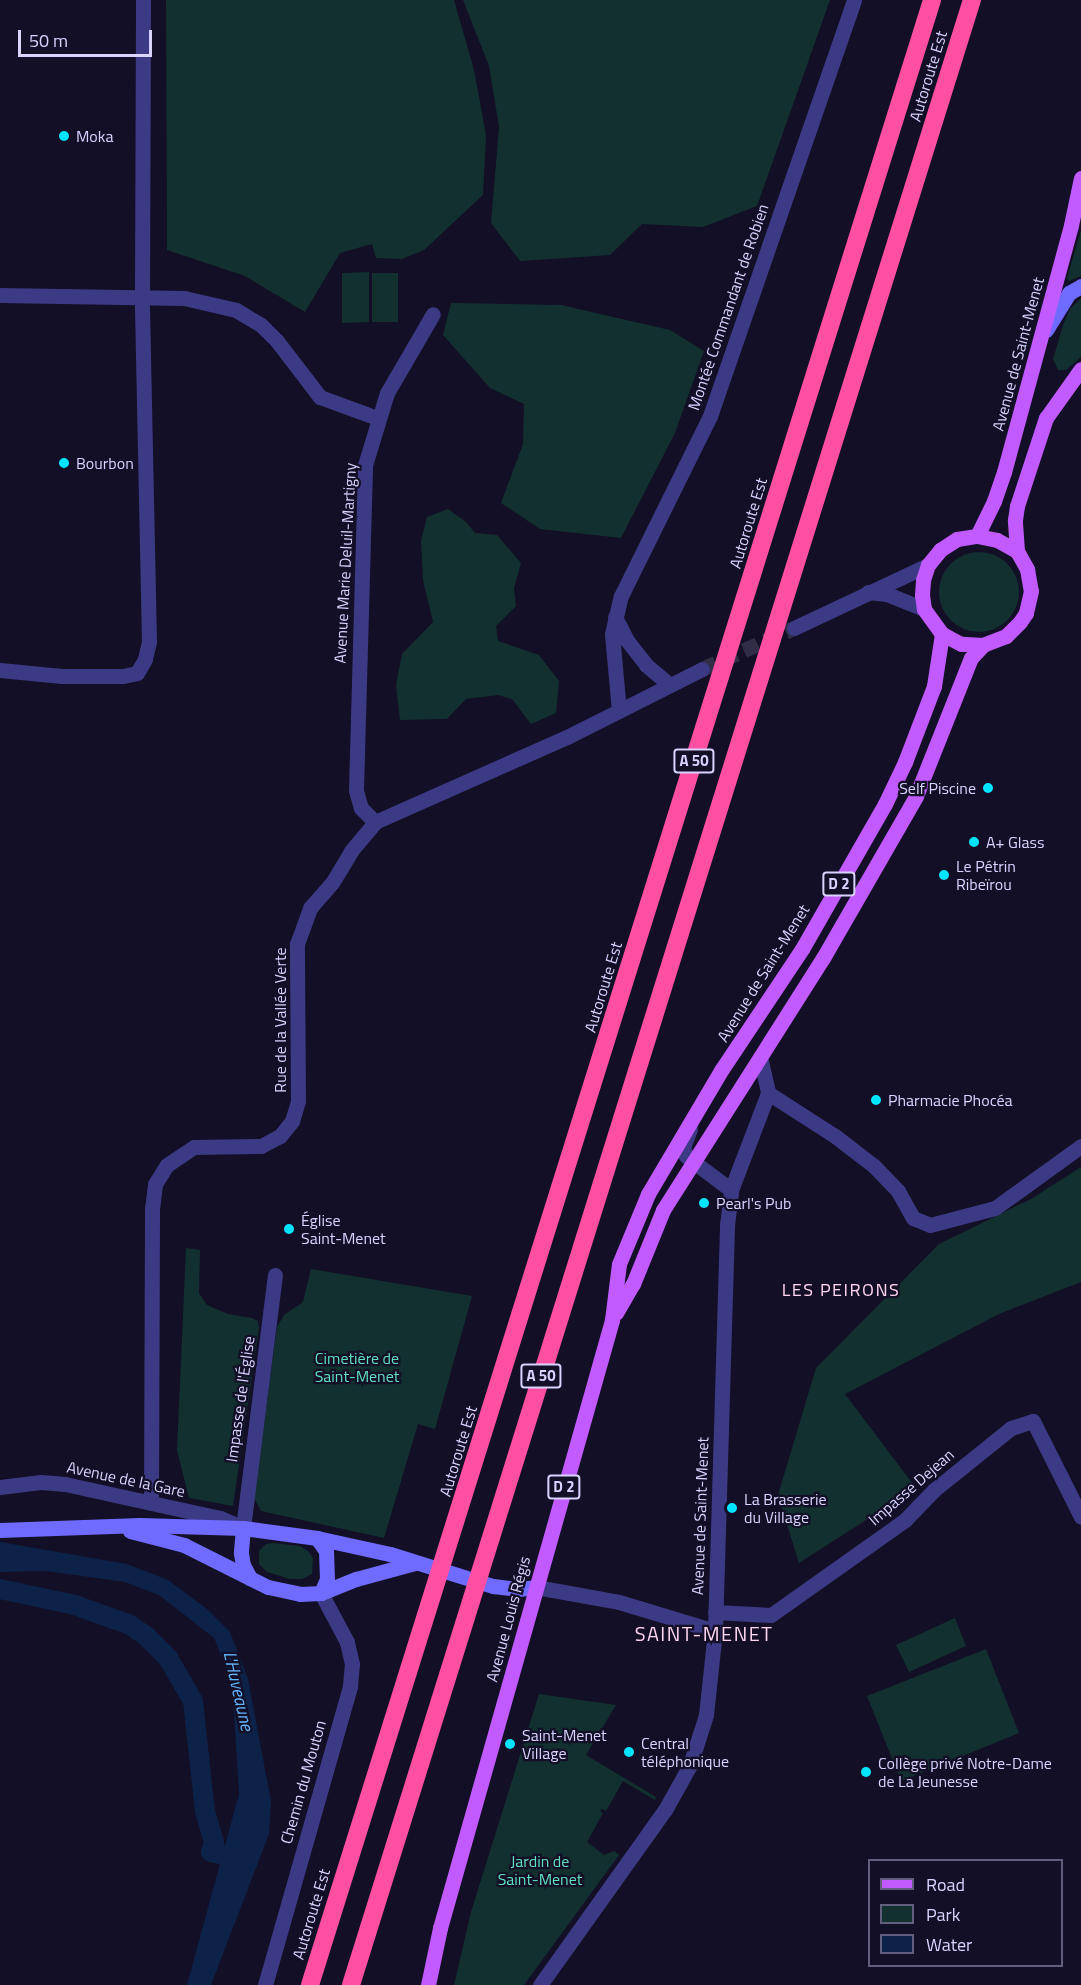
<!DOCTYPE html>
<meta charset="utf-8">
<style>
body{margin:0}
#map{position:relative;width:1081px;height:1985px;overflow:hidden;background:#130f26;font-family:"Titillium Web",sans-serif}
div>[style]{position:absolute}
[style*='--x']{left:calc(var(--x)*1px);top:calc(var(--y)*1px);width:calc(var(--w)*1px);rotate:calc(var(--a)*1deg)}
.green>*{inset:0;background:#12302f}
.round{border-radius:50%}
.water>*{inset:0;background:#0c2248}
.canal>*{height:20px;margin:-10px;padding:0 10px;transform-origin:10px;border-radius:10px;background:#0c2248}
.street-tunnel>*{height:15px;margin-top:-7.5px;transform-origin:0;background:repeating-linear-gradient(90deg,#312d47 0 15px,transparent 0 23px)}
.street>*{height:15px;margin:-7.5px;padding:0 7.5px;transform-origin:7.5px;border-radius:7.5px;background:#3d3a85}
.secondary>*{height:15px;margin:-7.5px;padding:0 7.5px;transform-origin:7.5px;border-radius:7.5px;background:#6f6bff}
.primary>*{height:15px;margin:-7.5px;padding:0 7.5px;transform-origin:7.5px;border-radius:7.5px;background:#c25bff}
.highway>*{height:18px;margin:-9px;padding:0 9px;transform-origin:9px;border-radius:9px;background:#ff4fa3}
.dots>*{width:16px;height:16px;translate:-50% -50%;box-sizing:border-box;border:3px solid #130f26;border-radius:50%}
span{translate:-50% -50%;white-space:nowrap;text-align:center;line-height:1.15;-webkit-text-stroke:4.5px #130f26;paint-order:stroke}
.shield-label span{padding:2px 4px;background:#130f26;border:2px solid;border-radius:4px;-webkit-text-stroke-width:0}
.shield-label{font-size:15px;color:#d9d4ff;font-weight:700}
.street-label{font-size:16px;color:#d9d4ff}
.poi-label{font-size:16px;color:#d9d4ff}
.left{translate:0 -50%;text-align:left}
.right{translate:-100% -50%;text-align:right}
.park-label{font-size:16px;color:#5fe0c0}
.neighbourhood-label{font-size:18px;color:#ffd6f0;letter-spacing:1.5px}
.water-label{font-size:18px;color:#62b6ff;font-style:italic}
.quarter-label{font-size:20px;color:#ffd6f0;letter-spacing:1.5px}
.legend{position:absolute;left:868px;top:1859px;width:195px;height:108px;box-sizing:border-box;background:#130f26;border:2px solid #625e7d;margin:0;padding:8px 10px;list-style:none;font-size:18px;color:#d9d4ff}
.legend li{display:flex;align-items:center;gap:12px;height:30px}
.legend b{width:30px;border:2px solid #625e7d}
.scale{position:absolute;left:18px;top:30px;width:134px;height:27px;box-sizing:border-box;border:3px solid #d9d4ff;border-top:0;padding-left:8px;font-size:18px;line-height:21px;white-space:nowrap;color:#d9d4ff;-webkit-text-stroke:4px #130f26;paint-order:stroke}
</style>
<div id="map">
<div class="green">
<div style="clip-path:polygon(166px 0,454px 0,474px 70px,486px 135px,483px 195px,424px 250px,402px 259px,376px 258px,372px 244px,340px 253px,305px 312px,245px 276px,167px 250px)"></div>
<div style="clip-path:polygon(463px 0,830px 0,757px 206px,703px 227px,642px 224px,610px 255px,520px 261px,491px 223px,499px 127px,489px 66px)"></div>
<div style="clip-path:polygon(1081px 230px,1081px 276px,1069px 281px,1067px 278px)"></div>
<div style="clip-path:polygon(369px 272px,369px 322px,342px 323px,342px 273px)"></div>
<div style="clip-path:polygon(372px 273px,398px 273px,398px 322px,372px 322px)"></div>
<div style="clip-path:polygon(1081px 298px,1081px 357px,1066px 370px,1058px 370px,1053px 359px,1063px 325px,1070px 309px)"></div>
<div style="clip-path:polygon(451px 303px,561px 305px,670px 330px,704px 351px,675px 433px,621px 538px,540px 529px,501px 503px,523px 444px,524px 404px,490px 388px,443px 335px)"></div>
<div style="clip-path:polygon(448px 509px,466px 522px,475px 533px,497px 535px,521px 563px,514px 588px,516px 606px,496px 626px,498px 641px,539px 655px,559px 681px,556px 713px,531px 724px,512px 699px,498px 695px,466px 699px,447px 719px,400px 720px,396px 685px,402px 654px,433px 622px,423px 580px,421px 541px,427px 517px)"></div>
<div class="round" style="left:939px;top:552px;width:80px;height:80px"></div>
<div style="clip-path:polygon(1081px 1167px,1081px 1282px,999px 1314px,845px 1394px,916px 1488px,799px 1563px,778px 1495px,816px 1368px,939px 1244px,1031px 1199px)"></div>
<div style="clip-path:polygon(186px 1248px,200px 1250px,199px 1293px,207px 1305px,228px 1314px,252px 1318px,258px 1321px,259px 1328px,233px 1506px,189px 1498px,177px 1450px)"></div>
<div style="clip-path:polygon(311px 1269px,472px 1296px,435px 1429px,418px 1424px,384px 1538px,261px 1511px,254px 1498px,277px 1327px,284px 1315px,303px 1302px)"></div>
<div style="clip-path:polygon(273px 1543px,300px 1546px,308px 1551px,313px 1558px,312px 1574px,302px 1579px,290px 1579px,267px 1572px,259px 1564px,259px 1551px,266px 1544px)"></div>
<div style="clip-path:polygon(955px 1618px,966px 1646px,909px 1672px,896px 1645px)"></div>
<div style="clip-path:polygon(986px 1649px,1019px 1733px,901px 1781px,867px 1696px)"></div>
<div style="clip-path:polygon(539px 1694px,616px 1705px,586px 1755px,656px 1797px,655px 1800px,623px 1781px,606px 1811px,602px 1809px,600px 1811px,603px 1813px,587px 1842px,604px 1855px,614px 1851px,619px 1855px,524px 1985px,454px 1985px,471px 1912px)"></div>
</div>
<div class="water">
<div style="clip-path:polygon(0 1542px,127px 1564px,168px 1580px,207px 1609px,230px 1632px,248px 1679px,271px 1801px,269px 1834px,211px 1985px,187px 1985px,239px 1794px,232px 1682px,214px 1638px,159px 1595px,125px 1582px,46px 1571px,0 1572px)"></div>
</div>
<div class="canal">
<div style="--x:0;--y:1589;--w:77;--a:12"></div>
<div style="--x:75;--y:1605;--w:59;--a:20"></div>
<div style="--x:130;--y:1625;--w:18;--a:34"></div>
<div style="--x:145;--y:1635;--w:33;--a:45"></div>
<div style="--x:168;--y:1658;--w:50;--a:59.8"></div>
<div style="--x:193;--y:1701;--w:111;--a:83.8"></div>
<div style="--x:205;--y:1811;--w:33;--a:74"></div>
<div style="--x:214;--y:1843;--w:9;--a:108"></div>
<div style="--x:211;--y:1852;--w:35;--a:13"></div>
</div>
<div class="street-tunnel">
<div style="--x:702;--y:669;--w:101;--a:-24"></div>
</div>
<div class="street">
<div style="--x:0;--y:295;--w:184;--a:0.9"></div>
<div style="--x:184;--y:298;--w:53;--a:13"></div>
<div style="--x:236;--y:310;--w:29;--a:31"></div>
<div style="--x:261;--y:325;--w:23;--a:45"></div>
<div style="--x:277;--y:341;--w:71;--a:52.5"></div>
<div style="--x:320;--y:397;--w:61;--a:20.2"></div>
<div style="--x:868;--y:592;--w:19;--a:6"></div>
<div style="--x:887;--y:594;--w:40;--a:22"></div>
<div style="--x:615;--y:617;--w:25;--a:63"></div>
<div style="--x:626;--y:639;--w:33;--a:52"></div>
<div style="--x:646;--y:665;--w:30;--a:40"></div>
<div style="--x:794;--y:628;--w:148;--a:-25.2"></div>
<div style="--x:0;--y:670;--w:62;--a:5.5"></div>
<div style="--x:62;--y:676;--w:61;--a:0"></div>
<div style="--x:123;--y:676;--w:14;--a:-12"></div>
<div style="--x:137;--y:673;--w:16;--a:-60"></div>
<div style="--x:145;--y:659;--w:17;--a:-77"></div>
<div style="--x:149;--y:642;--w:346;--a:-91.2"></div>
<div style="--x:142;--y:296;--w:296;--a:-89.8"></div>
<div style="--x:619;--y:711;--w:77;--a:-95.2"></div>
<div style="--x:612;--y:634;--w:39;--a:-77"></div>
<div style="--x:621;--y:596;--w:201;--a:-63.7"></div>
<div style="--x:710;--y:416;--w:440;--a:-70.9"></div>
<div style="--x:375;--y:822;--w:20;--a:-135"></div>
<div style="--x:361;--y:808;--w:19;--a:-106"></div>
<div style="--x:356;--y:790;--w:325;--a:-88.4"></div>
<div style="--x:365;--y:465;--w:75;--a:-73"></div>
<div style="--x:387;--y:393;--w:91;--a:-59.8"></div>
<div style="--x:760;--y:1057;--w:37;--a:77"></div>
<div style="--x:768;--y:1093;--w:80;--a:32.7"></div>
<div style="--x:835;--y:1136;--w:49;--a:37.6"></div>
<div style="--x:874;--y:1166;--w:35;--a:46"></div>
<div style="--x:898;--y:1191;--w:31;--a:61"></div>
<div style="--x:913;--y:1218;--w:18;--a:22"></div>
<div style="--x:930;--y:1225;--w:67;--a:-14.7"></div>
<div style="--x:995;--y:1208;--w:106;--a:-35.8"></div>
<div style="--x:690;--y:1129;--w:19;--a:111"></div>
<div style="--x:683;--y:1147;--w:9;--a:72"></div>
<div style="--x:686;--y:1156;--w:56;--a:37.1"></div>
<div style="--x:0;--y:1487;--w:41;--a:-7"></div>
<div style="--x:41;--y:1482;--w:24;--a:5"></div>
<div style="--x:65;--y:1484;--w:159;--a:12.4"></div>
<div style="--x:220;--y:1518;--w:25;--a:23"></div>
<div style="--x:243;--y:1528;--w:255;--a:-82.8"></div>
<div style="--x:151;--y:1503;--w:294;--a:-89.8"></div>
<div style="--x:152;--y:1209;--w:25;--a:-83"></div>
<div style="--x:155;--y:1184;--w:22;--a:-58"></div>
<div style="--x:167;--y:1165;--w:32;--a:-34"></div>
<div style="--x:194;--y:1147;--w:67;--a:-0.9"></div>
<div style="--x:261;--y:1146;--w:21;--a:-28"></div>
<div style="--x:280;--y:1136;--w:19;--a:-51"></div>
<div style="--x:292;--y:1121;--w:21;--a:-73"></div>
<div style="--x:298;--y:1101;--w:157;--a:-90.4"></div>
<div style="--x:297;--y:944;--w:38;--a:-70"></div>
<div style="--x:310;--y:908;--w:33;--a:-49"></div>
<div style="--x:332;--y:883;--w:37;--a:-59"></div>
<div style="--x:351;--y:851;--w:38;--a:-50"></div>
<div style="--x:375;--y:822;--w:210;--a:-23.9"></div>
<div style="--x:567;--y:737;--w:151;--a:-26.7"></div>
<div style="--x:536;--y:1587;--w:84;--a:10.2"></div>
<div style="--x:619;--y:1602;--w:100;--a:16.8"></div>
<div style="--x:715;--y:1612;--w:56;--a:3.1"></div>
<div style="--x:771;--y:1615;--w:164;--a:-35.3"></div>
<div style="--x:905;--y:1520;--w:42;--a:-46"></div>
<div style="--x:934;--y:1490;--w:99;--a:-38.8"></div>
<div style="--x:1011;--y:1428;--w:23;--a:-18"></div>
<div style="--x:1033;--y:1421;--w:107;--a:63.4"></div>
<div style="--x:265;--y:1985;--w:311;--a:-74.1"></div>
<div style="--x:350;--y:1686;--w:22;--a:-85"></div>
<div style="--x:352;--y:1664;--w:23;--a:-103"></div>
<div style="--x:347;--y:1642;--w:55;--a:-118"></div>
<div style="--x:540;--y:1985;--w:215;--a:-54.5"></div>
<div style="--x:665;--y:1810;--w:51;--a:-60.9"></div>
<div style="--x:690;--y:1765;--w:52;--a:-72.3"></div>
<div style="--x:706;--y:1715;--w:84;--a:-83.9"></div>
<div style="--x:715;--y:1631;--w:406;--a:-88.3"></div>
<div style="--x:727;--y:1225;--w:35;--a:-83"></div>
<div style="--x:731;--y:1190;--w:104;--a:-69.1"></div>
</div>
<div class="secondary">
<div style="--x:1046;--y:330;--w:44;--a:-58.1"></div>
<div style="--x:1069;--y:293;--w:14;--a:-30"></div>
<div style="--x:243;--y:1528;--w:25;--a:95"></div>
<div style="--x:241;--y:1553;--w:12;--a:81"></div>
<div style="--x:243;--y:1565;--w:15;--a:62"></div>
<div style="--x:0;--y:1530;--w:140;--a:-2"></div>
<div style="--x:140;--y:1525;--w:103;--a:1.7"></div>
<div style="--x:243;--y:1528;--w:75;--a:7.7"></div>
<div style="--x:317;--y:1538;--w:75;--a:12.4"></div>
<div style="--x:390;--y:1554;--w:108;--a:17.3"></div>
<div style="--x:493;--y:1586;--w:25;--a:7"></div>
<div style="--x:518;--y:1589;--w:18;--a:-6"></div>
<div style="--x:130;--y:1531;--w:56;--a:14.5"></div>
<div style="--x:184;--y:1545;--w:94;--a:26.6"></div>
<div style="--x:268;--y:1587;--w:33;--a:12"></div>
<div style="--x:300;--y:1594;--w:21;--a:-3"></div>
<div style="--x:321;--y:1593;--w:15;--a:-67"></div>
<div style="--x:327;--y:1579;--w:28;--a:-92"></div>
<div style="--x:326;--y:1551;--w:16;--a:-125"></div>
<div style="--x:321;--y:1593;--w:38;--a:-22"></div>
<div style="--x:356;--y:1579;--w:61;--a:-15.2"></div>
</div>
<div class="primary">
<div style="--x:977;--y:536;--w:39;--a:-64"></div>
<div style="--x:994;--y:501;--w:31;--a:-71"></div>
<div style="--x:1004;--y:472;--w:256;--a:-74.8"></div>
<div style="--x:1071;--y:225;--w:48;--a:-78"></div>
<div style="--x:977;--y:536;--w:20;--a:11"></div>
<div style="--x:997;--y:540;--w:23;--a:29"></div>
<div style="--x:1017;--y:551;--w:21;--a:61"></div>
<div style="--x:1027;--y:569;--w:22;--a:80"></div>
<div style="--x:1031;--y:591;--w:23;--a:103"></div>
<div style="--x:1026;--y:613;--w:11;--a:124"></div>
<div style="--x:1020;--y:622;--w:20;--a:135"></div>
<div style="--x:1006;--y:636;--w:25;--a:159"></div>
<div style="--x:983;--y:645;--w:22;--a:-177"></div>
<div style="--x:961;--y:644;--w:21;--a:-152"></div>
<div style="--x:942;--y:634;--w:31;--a:-126"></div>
<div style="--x:924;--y:609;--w:14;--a:-98"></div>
<div style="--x:922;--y:595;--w:15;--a:-86"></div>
<div style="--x:923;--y:580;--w:16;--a:-72"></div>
<div style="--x:928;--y:565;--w:19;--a:-51"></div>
<div style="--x:940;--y:550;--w:20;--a:-33"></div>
<div style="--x:957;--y:539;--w:20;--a:-9"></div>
<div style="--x:1017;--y:551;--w:31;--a:-94"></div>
<div style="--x:1015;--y:520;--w:14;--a:-82"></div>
<div style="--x:1017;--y:506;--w:93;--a:-71.8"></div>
<div style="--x:1046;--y:418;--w:60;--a:-54.5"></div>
<div style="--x:616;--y:1313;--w:34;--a:-60"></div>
<div style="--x:633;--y:1284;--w:80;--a:-67.9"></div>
<div style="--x:663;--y:1210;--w:299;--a:-57.6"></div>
<div style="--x:823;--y:958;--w:187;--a:-60.1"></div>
<div style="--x:916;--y:796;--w:149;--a:-68.3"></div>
<div style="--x:971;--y:658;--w:18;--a:-47"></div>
<div style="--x:428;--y:1985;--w:58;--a:-78.1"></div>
<div style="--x:440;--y:1928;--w:632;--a:-74.2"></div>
<div style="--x:612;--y:1320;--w:56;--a:-82.9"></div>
<div style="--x:619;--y:1264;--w:76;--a:-67.5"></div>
<div style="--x:648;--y:1194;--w:145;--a:-59.4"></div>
<div style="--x:722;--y:1069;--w:144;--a:-56.3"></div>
<div style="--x:802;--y:949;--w:167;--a:-60.2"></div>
<div style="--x:885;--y:804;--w:47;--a:-64.5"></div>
<div style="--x:905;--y:762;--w:81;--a:-69.1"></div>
<div style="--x:934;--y:686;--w:53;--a:-81.3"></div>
</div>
<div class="highway">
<div style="--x:310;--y:1985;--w:2080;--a:-72.6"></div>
<div style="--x:351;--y:1985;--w:2080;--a:-72.63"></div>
</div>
<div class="dots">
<div style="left:64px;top:136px;background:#00e5ff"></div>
<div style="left:64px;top:463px;background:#00e5ff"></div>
<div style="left:988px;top:788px;background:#00e5ff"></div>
<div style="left:974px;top:842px;background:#00e5ff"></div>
<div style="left:944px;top:875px;background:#00e5ff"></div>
<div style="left:876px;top:1100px;background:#00e5ff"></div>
<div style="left:704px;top:1203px;background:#00e5ff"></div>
<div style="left:289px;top:1229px;background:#00e5ff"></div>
<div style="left:732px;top:1508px;background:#00e5ff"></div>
<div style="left:510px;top:1744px;background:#00e5ff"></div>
<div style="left:629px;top:1752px;background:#00e5ff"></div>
<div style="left:866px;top:1772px;background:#00e5ff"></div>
</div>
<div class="shield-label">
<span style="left:694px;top:761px">A 50</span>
<span style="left:839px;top:884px">D 2</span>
<span style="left:541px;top:1376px">A 50</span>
<span style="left:564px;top:1487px">D 2</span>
</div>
<div class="street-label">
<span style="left:928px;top:76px;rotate:-73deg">Autoroute Est</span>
<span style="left:728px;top:307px;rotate:-71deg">Montée Commandant de Robien</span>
<span style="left:1018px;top:354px;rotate:-75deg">Avenue de Saint-Menet</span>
<span style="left:748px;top:523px;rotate:-73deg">Autoroute Est</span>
<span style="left:345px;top:563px;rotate:-87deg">Avenue Marie Deluil-Martigny</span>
<span style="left:763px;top:973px;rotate:-58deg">Avenue de Saint-Menet</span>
<span style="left:603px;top:987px;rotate:-73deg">Autoroute Est</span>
<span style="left:280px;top:1020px;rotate:-90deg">Rue de la Vallée Verte</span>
<span style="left:240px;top:1399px;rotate:-82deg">Impasse de l'Église</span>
<span style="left:458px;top:1451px;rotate:-73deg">Autoroute Est</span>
<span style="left:126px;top:1479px;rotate:12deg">Avenue de la Gare</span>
<span style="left:911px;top:1487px;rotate:-41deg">Impasse Dejean</span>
<span style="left:700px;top:1516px;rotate:-88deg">Avenue de Saint-Menet</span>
<span style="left:508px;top:1619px;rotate:-75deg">Avenue Louis Régis</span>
<span style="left:303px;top:1782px;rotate:-74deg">Chemin du Mouton</span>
<span style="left:311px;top:1914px;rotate:-73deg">Autoroute Est</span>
</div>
<div class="poi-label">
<span class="left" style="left:76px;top:136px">Moka</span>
<span class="left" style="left:76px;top:463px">Bourbon</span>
<span class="right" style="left:976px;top:788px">Self Piscine</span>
<span class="left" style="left:986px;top:842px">A+ Glass</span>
<span class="left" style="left:956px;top:875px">Le Pétrin<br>Ribeïrou</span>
<span class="left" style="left:888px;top:1100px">Pharmacie Phocéa</span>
<span class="left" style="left:716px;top:1203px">Pearl's Pub</span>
<span class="left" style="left:301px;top:1229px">Église<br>Saint-Menet</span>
<span class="left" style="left:744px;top:1508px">La Brasserie<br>du Village</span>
<span class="left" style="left:522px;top:1744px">Saint-Menet<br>Village</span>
<span class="left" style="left:641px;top:1752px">Central<br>téléphonique</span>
<span class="left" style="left:878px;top:1772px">Collège privé Notre-Dame<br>de La Jeunesse</span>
</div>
<div class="park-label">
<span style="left:357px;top:1367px">Cimetière de<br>Saint-Menet</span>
<span style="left:540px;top:1870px">Jardin de<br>Saint-Menet</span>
</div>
<div class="neighbourhood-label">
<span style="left:841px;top:1290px">LES PEIRONS</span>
</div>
<div class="water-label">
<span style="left:238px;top:1691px;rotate:77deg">L'Huveaune</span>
</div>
<div class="quarter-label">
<span style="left:704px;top:1633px">SAINT-MENET</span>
</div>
<ul class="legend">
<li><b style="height:8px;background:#c25bff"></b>Road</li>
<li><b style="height:16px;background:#12302f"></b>Park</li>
<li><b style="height:16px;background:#0c2248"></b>Water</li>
</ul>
<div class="scale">50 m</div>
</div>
